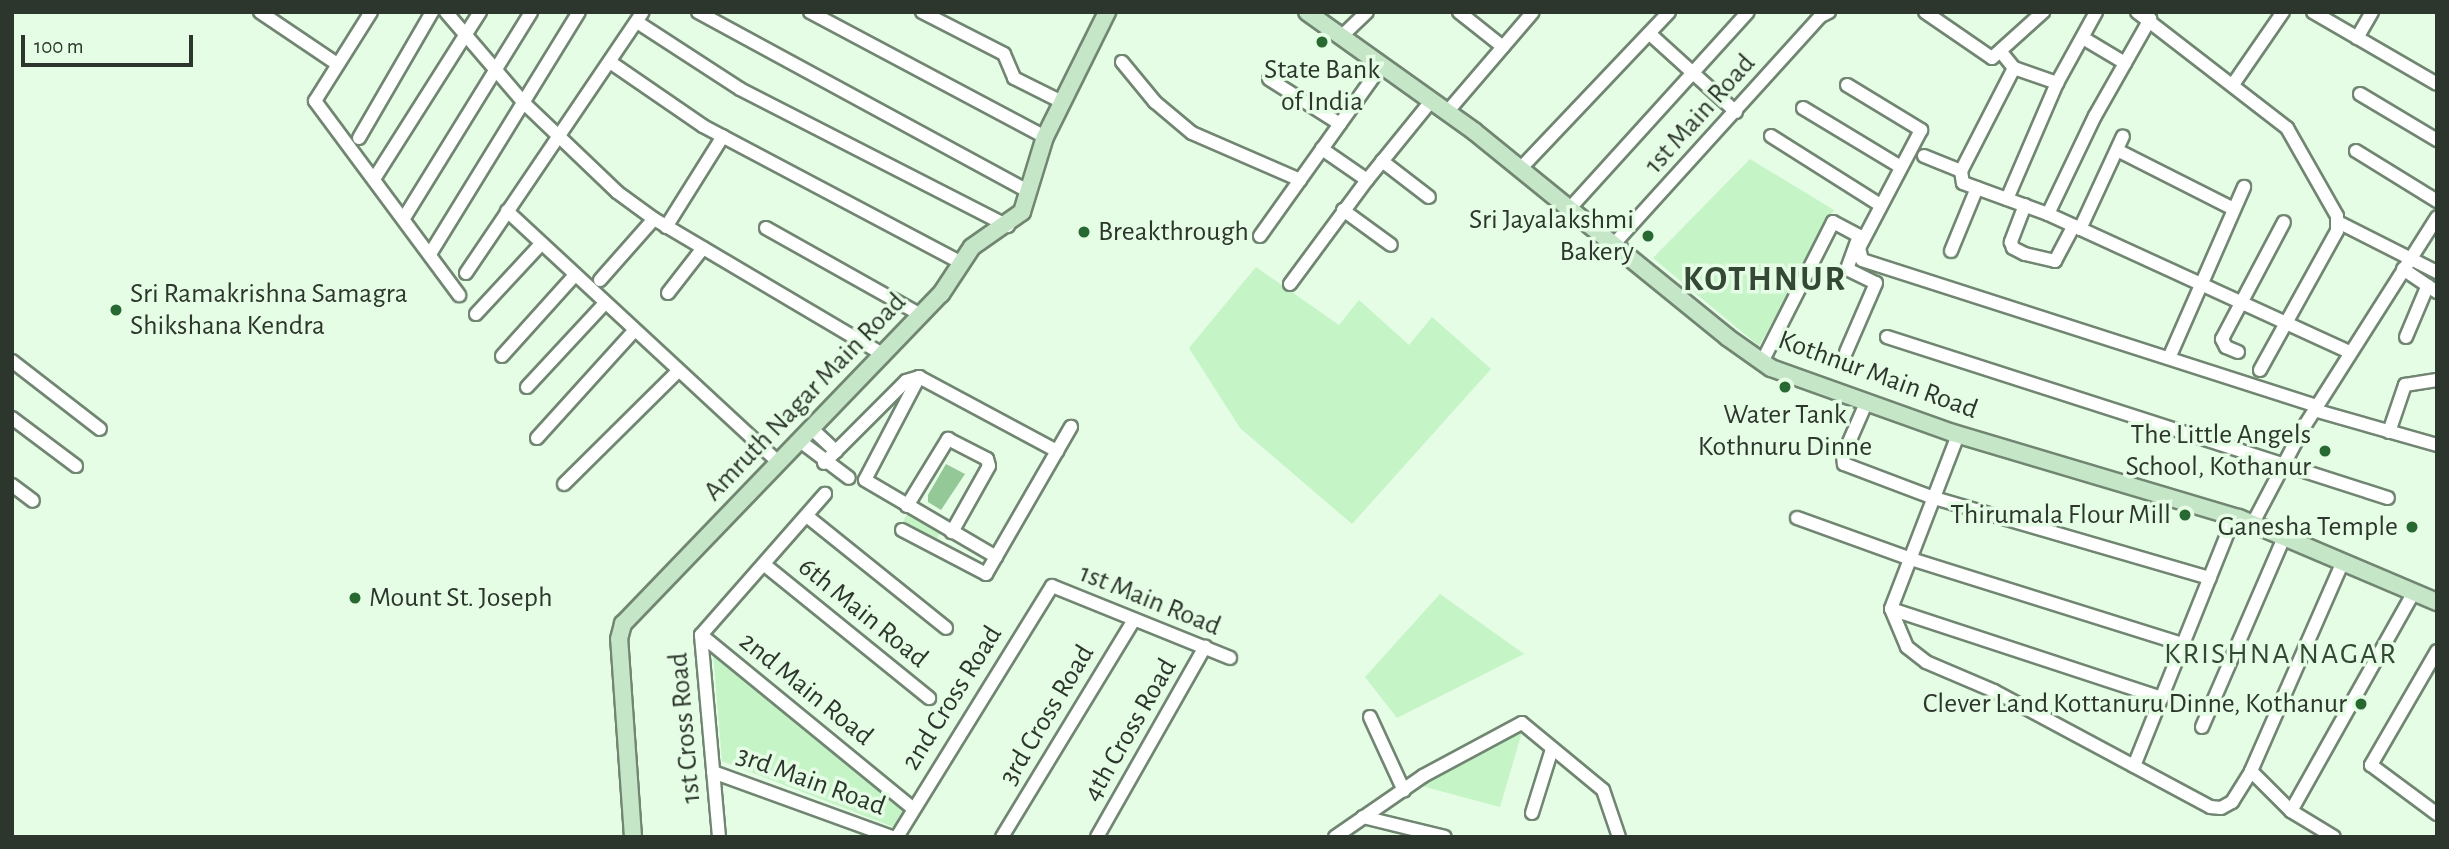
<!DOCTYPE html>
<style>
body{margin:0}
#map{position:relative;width:2449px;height:849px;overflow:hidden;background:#e5fce5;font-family:"Alegreya Sans",sans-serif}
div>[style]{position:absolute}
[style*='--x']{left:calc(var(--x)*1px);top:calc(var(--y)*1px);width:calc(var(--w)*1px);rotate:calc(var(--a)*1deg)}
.green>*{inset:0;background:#c5f4c7}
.water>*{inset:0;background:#94c897}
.roads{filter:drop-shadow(2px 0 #718672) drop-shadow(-2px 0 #718672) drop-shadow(0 2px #718672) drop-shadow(0 -2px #718672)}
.minor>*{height:12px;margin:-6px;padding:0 6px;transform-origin:6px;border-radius:6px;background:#fff}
.major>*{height:16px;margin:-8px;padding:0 8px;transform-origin:8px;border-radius:8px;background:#c6e6c8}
.dots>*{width:19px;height:19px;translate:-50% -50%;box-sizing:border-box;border:4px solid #e5fce5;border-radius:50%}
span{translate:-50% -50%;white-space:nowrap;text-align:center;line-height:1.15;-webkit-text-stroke:7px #e5fce5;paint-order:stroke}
.poi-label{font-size:28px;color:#2d362d}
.right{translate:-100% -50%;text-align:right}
.left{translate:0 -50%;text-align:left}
.street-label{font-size:28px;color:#2d362d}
.neighbourhood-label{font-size:30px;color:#354836;letter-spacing:2px}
.district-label{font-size:35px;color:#354836;font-weight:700;letter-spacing:2px}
.frame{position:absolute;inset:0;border:14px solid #2d362d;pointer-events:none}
.scale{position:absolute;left:21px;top:35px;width:172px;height:32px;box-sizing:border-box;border:4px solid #2d362d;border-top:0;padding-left:9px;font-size:21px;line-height:24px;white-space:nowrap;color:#2d362d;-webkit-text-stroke:5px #e5fce5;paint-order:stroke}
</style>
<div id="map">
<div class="green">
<div style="clip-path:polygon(1750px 159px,1834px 210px,1759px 346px,1653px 258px)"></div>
<div style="clip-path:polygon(1256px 267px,1339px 325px,1359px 300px,1409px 345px,1432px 317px,1491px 369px,1352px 524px,1240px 428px,1189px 348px)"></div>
<div style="clip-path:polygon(908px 513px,941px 531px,935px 542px,902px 523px)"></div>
<div style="clip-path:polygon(1440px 594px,1524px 654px,1397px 718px,1365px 677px)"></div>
<div style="clip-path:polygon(713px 654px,905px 811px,896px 828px,722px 761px)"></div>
<div style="clip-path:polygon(1522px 732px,1500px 807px,1418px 785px)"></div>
</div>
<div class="water">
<div style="clip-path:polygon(946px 464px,965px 474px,941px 510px,928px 502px,928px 495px)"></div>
</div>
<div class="roads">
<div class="minor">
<div style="--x:260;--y:12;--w:93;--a:34"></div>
<div style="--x:371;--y:12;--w:105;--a:122.2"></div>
<div style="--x:315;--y:101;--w:242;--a:53.4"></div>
<div style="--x:446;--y:12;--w:120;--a:49.4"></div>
<div style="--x:524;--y:103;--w:129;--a:43.7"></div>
<div style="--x:617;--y:192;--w:46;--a:36.1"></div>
<div style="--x:654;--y:219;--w:267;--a:30.6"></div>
<div style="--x:698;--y:12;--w:377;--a:28.5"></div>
<div style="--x:810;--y:12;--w:266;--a:28"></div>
<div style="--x:922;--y:12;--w:92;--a:27.1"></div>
<div style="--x:1004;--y:54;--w:26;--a:67"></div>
<div style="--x:1014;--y:78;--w:54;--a:26.6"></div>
<div style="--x:1459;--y:12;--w:56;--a:38.5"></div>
<div style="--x:1925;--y:12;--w:81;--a:34.5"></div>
<div style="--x:1992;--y:58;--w:69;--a:-42"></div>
<div style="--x:2137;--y:12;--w:190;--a:37.7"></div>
<div style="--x:2287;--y:128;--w:101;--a:60.4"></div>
<div style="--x:2337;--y:216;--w:15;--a:90"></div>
<div style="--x:2337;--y:231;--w:159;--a:119"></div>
<div style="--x:2313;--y:12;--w:143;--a:30.1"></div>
<div style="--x:637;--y:22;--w:123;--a:33"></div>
<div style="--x:740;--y:89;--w:301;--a:27.1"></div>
<div style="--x:1650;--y:34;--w:116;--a:42.2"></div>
<div style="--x:1343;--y:35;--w:33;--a:-44"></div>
<div style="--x:2083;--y:38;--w:49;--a:30.8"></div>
<div style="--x:2357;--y:38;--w:30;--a:-60"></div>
<div style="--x:2001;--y:52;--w:21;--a:51"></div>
<div style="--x:2014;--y:68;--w:46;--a:19.2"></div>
<div style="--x:610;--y:62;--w:113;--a:34.5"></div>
<div style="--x:703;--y:126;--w:293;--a:27.9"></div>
<div style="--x:1122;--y:62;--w:52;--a:50.5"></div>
<div style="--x:1155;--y:102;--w:48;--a:40"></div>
<div style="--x:1192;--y:133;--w:118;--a:23.5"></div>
<div style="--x:2014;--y:68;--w:116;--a:117.2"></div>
<div style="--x:1961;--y:171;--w:12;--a:81"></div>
<div style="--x:1963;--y:183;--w:90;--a:20"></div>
<div style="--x:2048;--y:214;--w:332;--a:24.6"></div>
<div style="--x:1269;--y:79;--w:84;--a:32.4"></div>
<div style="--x:2234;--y:83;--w:86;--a:-55.4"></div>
<div style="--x:1847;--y:85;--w:87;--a:31.3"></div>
<div style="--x:1921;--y:130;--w:133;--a:117.7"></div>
<div style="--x:1859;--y:248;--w:12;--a:76"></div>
<div style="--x:1862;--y:260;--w:478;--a:17.8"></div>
<div style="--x:2360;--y:94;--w:90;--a:30.9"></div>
<div style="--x:1803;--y:108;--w:112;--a:31.1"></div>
<div style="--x:1448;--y:111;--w:130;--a:-49.4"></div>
<div style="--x:1771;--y:136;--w:129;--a:32.3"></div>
<div style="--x:359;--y:138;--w:146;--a:-59.9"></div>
<div style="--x:2117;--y:150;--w:131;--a:26.8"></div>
<div style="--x:2356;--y:151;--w:95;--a:31.7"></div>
<div style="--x:1924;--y:156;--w:40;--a:22"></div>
<div style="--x:1382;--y:161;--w:59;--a:37.5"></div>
<div style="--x:1521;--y:168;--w:215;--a:-46.5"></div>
<div style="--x:374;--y:179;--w:198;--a:-57.6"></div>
<div style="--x:1367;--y:180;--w:103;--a:-50.9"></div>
<div style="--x:2007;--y:199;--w:126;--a:-66.7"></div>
<div style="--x:2057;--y:83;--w:81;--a:-61.2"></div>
<div style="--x:2025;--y:205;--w:40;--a:111"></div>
<div style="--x:2011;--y:242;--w:6;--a:72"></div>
<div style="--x:2013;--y:248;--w:13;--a:27"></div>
<div style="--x:2025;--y:254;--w:31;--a:13"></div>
<div style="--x:2055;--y:261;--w:40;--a:-62"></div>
<div style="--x:1571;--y:207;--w:263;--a:-47.8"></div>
<div style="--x:1343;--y:210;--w:59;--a:36.1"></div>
<div style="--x:507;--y:211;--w:371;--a:42.8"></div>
<div style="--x:2048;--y:214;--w:109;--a:-64.4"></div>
<div style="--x:2095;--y:116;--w:112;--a:-60.4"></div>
<div style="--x:404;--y:218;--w:242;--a:-58.3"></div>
<div style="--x:2338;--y:222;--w:111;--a:26.8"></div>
<div style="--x:666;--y:227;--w:107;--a:-57.9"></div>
<div style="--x:766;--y:228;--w:176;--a:29.3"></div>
<div style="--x:2080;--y:229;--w:102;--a:-65.2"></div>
<div style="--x:1260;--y:236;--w:210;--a:-54.5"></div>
<div style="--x:1614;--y:244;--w:308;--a:-47.8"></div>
<div style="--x:1821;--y:16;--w:9;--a:-27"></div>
<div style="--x:1951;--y:251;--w:68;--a:-67.6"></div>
<div style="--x:430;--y:254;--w:284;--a:-58.4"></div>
<div style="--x:2403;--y:269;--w:41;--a:34.1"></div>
<div style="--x:466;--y:273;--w:315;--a:-55.9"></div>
<div style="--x:600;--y:280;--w:81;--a:-48.5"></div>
<div style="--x:1290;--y:284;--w:129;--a:-53.5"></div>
<div style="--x:1367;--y:180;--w:55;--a:-145.4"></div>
<div style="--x:668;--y:293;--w:57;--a:-52.1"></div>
<div style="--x:476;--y:314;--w:96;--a:-47.1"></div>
<div style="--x:1887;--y:337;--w:526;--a:17.82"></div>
<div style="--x:2406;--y:337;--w:56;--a:-67.1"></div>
<div style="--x:2238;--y:352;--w:13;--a:-157"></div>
<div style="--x:2226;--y:347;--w:9;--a:-117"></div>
<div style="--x:2222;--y:339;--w:132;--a:-62.1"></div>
<div style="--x:502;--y:356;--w:108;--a:-48"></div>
<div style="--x:2169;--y:358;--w:187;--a:-66.3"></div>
<div style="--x:12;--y:361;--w:111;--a:37.7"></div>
<div style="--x:1762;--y:362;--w:157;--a:-63.1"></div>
<div style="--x:1833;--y:222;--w:30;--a:28"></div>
<div style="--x:1859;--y:236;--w:35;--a:110"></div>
<div style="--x:1847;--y:269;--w:32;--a:26"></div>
<div style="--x:1876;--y:283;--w:75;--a:113.5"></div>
<div style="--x:919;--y:377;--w:116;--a:117.7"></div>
<div style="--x:865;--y:480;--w:152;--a:30.4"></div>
<div style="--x:527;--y:387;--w:113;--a:-47.1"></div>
<div style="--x:1867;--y:401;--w:60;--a:113.6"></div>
<div style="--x:1843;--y:456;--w:8;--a:83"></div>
<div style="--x:1844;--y:464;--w:96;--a:20.7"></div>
<div style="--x:1934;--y:498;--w:287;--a:16.2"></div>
<div style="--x:2314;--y:410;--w:128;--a:15.9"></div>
<div style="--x:12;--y:418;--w:80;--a:36.9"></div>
<div style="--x:812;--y:429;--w:33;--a:43"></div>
<div style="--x:2389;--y:432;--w:50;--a:-71.2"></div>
<div style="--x:2405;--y:385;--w:32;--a:-9"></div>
<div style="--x:1958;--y:435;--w:186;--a:111.1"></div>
<div style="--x:1891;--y:609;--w:41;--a:67.2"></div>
<div style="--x:1907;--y:647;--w:24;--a:38"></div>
<div style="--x:1926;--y:662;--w:74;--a:23.1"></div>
<div style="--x:1994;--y:691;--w:245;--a:28.2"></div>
<div style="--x:2210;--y:807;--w:11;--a:5"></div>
<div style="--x:2221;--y:808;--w:13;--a:-29"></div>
<div style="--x:2232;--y:802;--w:36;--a:-58"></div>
<div style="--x:2251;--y:771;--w:229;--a:-66.3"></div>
<div style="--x:537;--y:438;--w:144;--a:-47.8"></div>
<div style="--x:800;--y:441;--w:61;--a:37.1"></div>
<div style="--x:824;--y:463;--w:116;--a:-45"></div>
<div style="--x:906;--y:381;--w:14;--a:-17"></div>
<div style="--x:919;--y:377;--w:157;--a:28.2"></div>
<div style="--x:564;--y:484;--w:161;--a:-44.7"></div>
<div style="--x:12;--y:485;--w:26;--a:37"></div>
<div style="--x:907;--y:506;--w:79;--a:-58.5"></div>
<div style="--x:948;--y:439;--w:44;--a:27.1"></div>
<div style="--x:987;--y:459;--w:7;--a:74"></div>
<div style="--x:989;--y:466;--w:76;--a:119.3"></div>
<div style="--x:808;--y:517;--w:177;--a:38.8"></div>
<div style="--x:1797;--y:518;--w:121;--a:19.8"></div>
<div style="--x:1911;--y:559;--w:285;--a:17.4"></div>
<div style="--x:2253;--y:523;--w:105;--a:-62.2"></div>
<div style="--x:2302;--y:430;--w:252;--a:-57.6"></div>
<div style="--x:902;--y:530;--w:95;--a:27.6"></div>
<div style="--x:986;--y:574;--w:170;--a:-60"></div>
<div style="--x:766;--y:566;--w:210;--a:39"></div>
<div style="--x:1891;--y:609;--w:285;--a:18.2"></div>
<div style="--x:701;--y:635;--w:273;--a:39.3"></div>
<div style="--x:2437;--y:651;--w:132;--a:120.1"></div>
<div style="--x:2371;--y:765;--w:82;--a:36.6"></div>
<div style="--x:1370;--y:717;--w:81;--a:65.3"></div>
<div style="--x:2202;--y:727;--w:209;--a:-66.6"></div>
<div style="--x:2134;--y:766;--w:268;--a:-68.1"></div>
<div style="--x:2251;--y:771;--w:57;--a:45"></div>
<div style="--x:2291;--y:811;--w:50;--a:31.2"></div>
<div style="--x:713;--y:772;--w:190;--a:20"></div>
<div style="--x:2291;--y:811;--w:251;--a:-60.7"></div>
<div style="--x:1532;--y:813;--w:67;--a:-72.6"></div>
<div style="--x:1363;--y:817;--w:84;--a:13.7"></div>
<div style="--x:719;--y:837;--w:203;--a:-95.1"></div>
<div style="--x:701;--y:635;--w:188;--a:-48.7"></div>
<div style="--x:897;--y:837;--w:295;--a:-58.3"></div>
<div style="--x:1052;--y:586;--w:192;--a:22"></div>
<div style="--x:1002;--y:837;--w:254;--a:-58.7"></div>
<div style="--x:1097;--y:837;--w:219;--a:-60.4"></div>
<div style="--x:1335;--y:837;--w:107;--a:-34.7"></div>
<div style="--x:1423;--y:776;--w:112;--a:-28.2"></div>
<div style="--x:1522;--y:723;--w:105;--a:39.6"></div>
<div style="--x:1603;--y:790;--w:50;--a:71.2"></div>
</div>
<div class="major">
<div style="--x:1307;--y:12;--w:206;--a:35.5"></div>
<div style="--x:1475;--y:132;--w:325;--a:39.1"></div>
<div style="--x:1727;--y:337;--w:54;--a:35.2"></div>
<div style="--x:1771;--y:368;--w:193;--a:19.7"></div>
<div style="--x:1953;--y:433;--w:298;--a:16.6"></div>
<div style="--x:2239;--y:518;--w:215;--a:23"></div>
<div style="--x:633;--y:837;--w:198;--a:-94"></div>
<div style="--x:619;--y:639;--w:16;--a:-75"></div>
<div style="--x:623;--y:624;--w:458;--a:-46.1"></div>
<div style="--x:941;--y:294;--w:56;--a:-56.6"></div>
<div style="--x:972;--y:247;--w:61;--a:-35"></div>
<div style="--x:1022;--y:212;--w:78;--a:-73"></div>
<div style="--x:1045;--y:137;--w:140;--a:-63.6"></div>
</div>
</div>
<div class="dots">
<div style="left:1322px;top:42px;background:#286831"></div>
<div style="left:1084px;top:232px;background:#286831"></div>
<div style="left:1648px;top:236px;background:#286831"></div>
<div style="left:116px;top:310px;background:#286831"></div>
<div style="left:1785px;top:387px;background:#286831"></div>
<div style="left:2325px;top:451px;background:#286831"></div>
<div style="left:2185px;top:515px;background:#286831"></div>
<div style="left:2412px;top:527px;background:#286831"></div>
<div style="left:355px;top:598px;background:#286831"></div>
<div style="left:2361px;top:704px;background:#286831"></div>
</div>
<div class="poi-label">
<span style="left:1322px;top:86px">State Bank<br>of India</span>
<span class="right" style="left:1634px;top:236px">Sri Jayalakshmi<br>Bakery</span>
<span class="left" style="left:1098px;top:232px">Breakthrough</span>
<span class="left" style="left:130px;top:310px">Sri Ramakrishna Samagra<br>Shikshana Kendra</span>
<span style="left:1785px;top:431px">Water Tank<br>Kothnuru Dinne</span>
<span class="right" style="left:2311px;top:451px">The Little Angels<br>School, Kothanur</span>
<span class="right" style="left:2171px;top:515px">Thirumala Flour Mill</span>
<span class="right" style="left:2398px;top:527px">Ganesha Temple</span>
<span class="left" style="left:369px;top:598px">Mount St. Joseph</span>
<span class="right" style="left:2347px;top:704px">Clever Land Kottanuru Dinne, Kothanur</span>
</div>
<div class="street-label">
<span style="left:1700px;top:114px;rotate:-48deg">1st Main Road</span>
<span style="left:1878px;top:375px;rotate:20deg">Kothnur Main Road</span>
<span style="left:805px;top:397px;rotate:-46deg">Amruth Nagar Main Road</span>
<span style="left:1150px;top:600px;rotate:22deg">1st Main Road</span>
<span style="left:863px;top:613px;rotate:39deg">6th Main Road</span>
<span style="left:806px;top:689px;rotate:39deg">2nd Main Road</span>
<span style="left:952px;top:698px;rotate:-58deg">2nd Cross Road</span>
<span style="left:1047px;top:715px;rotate:-59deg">3rd Cross Road</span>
<span style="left:685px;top:728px;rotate:-95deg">1st Cross Road</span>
<span style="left:1130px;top:730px;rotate:-60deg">4th Cross Road</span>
<span style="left:811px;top:781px;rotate:20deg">3rd Main Road</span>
</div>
<div class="neighbourhood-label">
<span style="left:2281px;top:654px">KRISHNA NAGAR</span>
</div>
<div class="district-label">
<span style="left:1765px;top:280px">KOTHNUR</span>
</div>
<div class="frame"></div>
<div class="scale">100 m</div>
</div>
